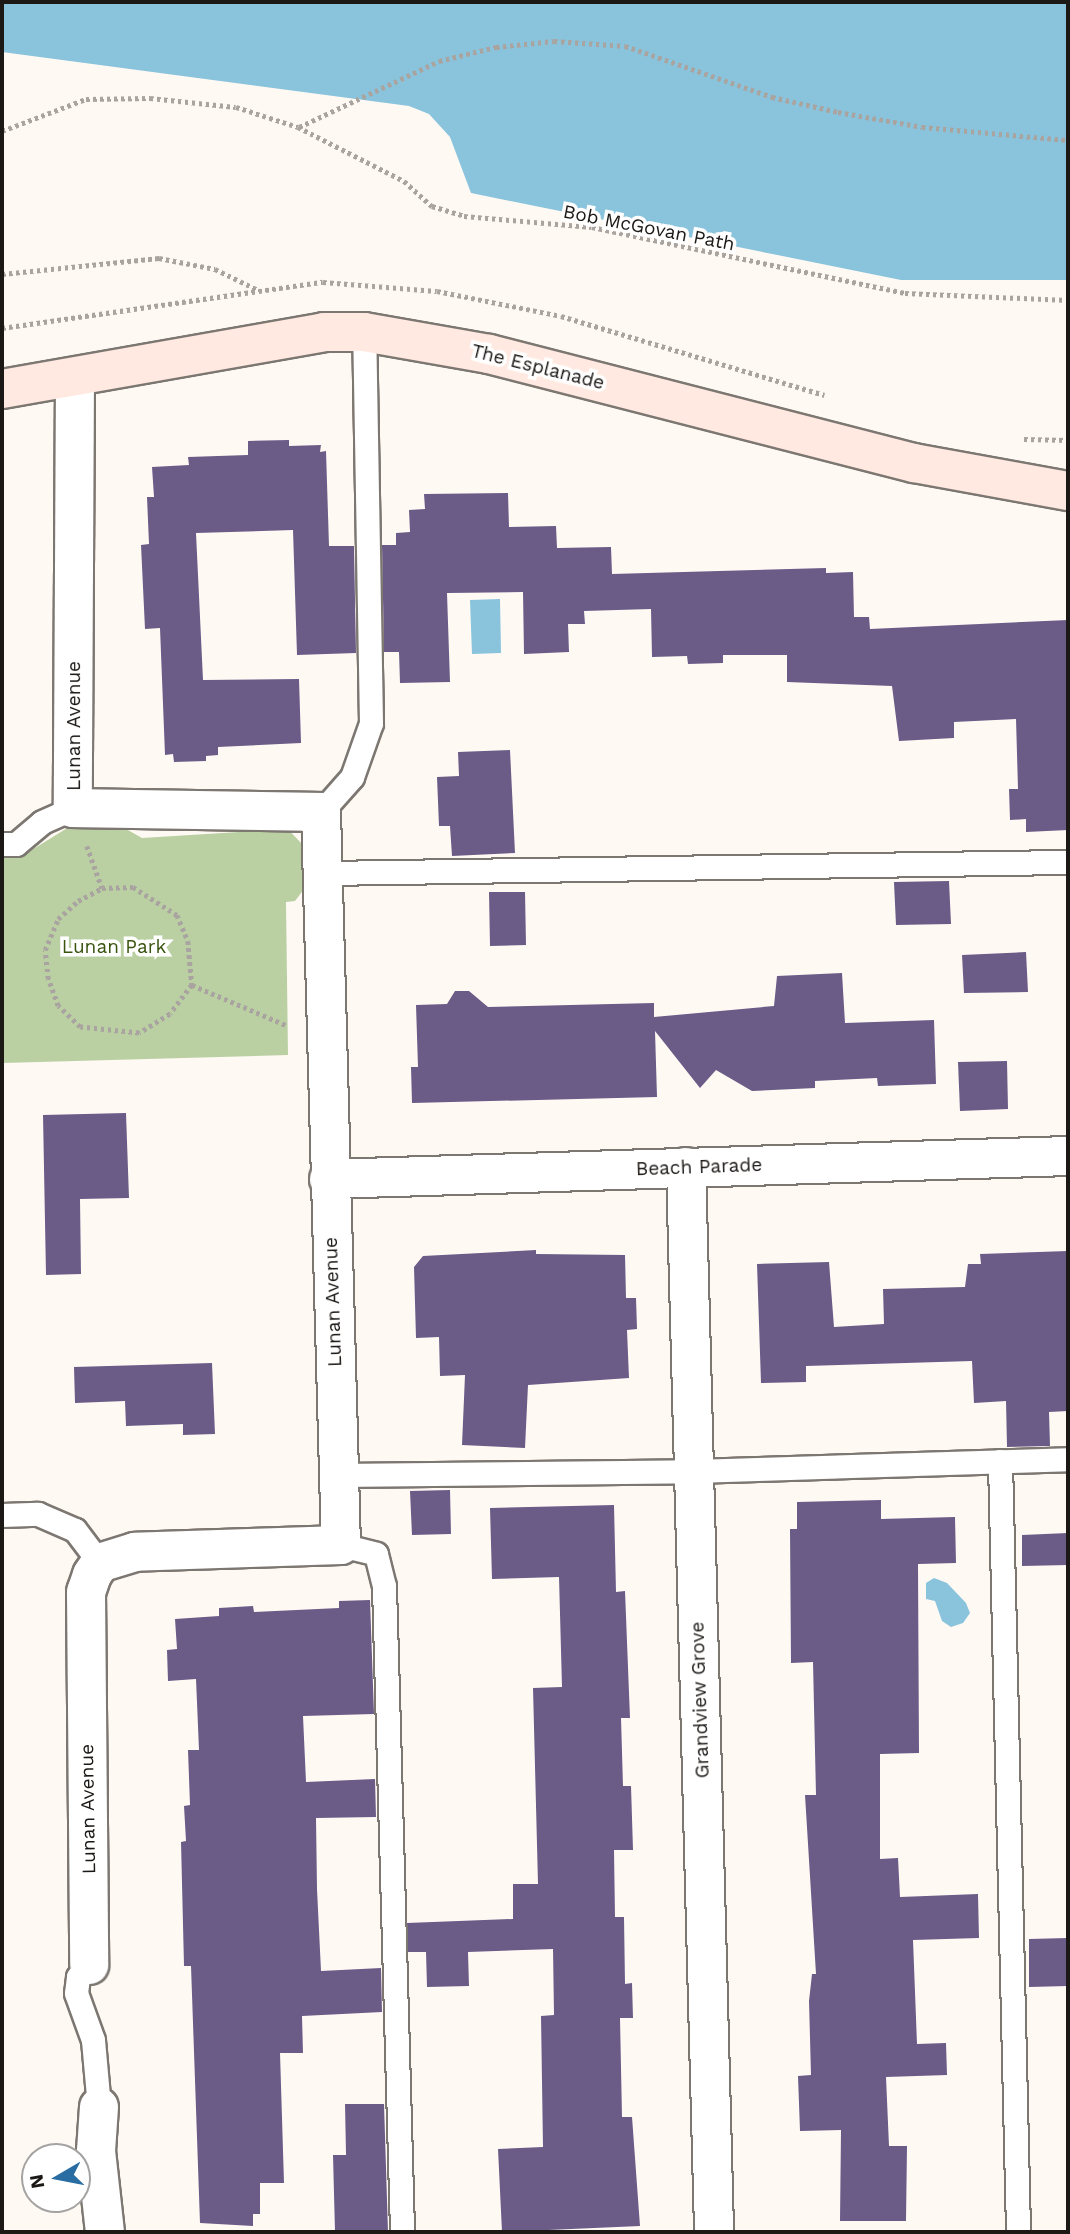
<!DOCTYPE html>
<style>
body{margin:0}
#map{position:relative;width:1070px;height:2234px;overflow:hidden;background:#fff9f4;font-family:"Work Sans",sans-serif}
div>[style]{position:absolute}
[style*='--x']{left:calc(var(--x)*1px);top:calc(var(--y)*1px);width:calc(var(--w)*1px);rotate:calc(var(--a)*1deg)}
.green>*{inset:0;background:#bad0a3}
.water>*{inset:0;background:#89c3dc}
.building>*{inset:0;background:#6a5b87}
.path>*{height:4.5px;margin-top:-2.25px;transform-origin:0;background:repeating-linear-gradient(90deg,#a9a4a0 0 3.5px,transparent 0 7px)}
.roads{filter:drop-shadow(2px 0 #7d7772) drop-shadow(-2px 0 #7d7772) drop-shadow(0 2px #7d7772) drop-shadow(0 -2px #7d7772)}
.lane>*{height:23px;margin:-11.5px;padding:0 11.5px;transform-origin:11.5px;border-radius:11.5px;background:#fff}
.street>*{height:38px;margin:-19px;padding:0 19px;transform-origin:19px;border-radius:19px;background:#fff}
.secondary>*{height:38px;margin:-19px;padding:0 19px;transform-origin:19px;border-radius:19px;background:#ffe9e0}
span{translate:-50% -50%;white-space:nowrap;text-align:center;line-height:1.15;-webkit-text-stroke:7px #fff;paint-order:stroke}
.street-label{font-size:19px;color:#1b1816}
.park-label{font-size:19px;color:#39540f}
.frame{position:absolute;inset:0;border:4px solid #1b1816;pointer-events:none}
.north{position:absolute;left:21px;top:2143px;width:70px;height:70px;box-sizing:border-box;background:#fff;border:2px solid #a4a3a2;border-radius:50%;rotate:260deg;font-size:19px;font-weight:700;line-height:28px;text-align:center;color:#1b1816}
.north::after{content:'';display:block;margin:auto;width:24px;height:32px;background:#296da2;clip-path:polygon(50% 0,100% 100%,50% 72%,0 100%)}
</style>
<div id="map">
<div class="green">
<div style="clip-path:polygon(261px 820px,282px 823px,303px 845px,304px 889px,295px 901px,286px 902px,288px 1055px,2px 1063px,2px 856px,22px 856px,77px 822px,112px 821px,142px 838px,255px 831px)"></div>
</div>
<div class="water">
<div style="clip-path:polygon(2px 2px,1068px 2px,1068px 280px,901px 280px,471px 193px,450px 137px,429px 114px,409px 106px,2px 52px)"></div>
<div style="clip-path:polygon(500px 599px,501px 653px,472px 654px,470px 600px)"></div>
<div style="clip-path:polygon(934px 1578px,947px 1583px,966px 1603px,970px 1613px,963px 1623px,951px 1627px,942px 1621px,935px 1601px,926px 1599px,926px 1583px)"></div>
</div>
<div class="building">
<div style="clip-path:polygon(289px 440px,289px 446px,321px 445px,320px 452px,326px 451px,329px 546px,354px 546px,356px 653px,297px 655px,293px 530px,196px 533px,203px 680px,299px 679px,301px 743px,218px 747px,218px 755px,206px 756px,206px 761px,174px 762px,173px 754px,165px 755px,160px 628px,145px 629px,141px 545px,149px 544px,147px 497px,154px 497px,152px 467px,189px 465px,188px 457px,248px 455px,248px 441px)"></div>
<div style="clip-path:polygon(508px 493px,509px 527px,556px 526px,557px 548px,611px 547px,612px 574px,826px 568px,826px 573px,853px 572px,854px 617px,869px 617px,870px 629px,1068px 620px,1068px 830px,1026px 832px,1026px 819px,1010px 820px,1009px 789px,1018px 789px,1016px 719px,954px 722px,954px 738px,899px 741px,892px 686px,787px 682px,787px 655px,723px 655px,723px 663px,688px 664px,687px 656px,652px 657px,651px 609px,584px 611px,585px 624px,568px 624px,569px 652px,524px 654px,523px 592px,447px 593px,450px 682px,400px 683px,399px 652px,384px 652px,382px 545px,396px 545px,396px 533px,410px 532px,409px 510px,425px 509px,424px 494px)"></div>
<div style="clip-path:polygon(510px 750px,515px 853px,452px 856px,450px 826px,439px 826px,437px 777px,459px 776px,458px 752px)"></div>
<div style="clip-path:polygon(949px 881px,951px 924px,896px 925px,894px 882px)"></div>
<div style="clip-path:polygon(489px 892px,525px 892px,526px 945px,490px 946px)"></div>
<div style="clip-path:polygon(1026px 952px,1028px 992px,964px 993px,962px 955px)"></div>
<div style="clip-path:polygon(842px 973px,845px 1023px,934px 1020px,936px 1084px,878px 1086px,877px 1078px,815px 1081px,815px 1088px,752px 1091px,716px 1070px,700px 1088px,655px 1031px,657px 1097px,412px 1103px,411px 1067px,418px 1067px,416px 1005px,447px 1004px,455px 991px,469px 991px,488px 1007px,654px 1003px,654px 1017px,774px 1006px,777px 976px)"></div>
<div style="clip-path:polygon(1007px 1061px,1008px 1109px,960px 1111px,958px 1062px)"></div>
<div style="clip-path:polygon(126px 1113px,129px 1198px,80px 1199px,81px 1274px,46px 1275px,43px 1115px)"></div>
<div style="clip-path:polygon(536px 1250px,536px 1254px,625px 1255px,626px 1298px,636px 1298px,637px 1329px,627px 1330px,629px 1378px,528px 1385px,525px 1448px,462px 1445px,465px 1375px,440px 1376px,439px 1337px,416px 1338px,414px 1267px,423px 1256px)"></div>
<div style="clip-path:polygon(1068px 1251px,1068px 1411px,1049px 1412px,1050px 1446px,1007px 1447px,1006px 1401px,974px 1403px,972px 1361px,806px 1366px,806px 1382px,761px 1383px,757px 1264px,829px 1262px,834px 1327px,884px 1324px,883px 1289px,965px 1287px,968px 1264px,981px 1264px,980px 1254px)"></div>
<div style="clip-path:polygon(212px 1363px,215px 1434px,183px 1435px,183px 1424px,126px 1426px,125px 1401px,75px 1403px,74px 1367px)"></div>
<div style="clip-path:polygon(450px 1490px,451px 1534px,412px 1535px,410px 1491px)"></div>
<div style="clip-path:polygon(881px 1500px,881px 1519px,955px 1517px,956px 1563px,918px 1564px,919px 1753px,880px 1754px,880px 1859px,898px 1858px,900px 1897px,978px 1894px,979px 1938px,913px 1940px,917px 2044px,946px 2043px,947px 2075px,886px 2077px,889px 2146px,907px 2146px,906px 2221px,840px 2221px,841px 2130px,800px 2131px,798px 2076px,811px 2075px,809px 2001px,812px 1974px,816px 1974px,805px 1795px,816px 1795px,813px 1662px,791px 1663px,790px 1529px,797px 1529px,797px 1502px)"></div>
<div style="clip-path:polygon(614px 1505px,616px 1592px,625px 1591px,630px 1718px,621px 1718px,623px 1786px,631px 1786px,633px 1850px,614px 1850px,615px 1917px,624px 1917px,625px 1984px,632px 1983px,633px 2018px,620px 2018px,622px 2117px,632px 2117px,640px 2226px,502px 2232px,498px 2149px,543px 2147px,541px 2016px,554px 2015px,553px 1949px,468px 1952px,469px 1986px,427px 1987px,426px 1952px,408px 1952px,407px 1923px,513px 1919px,513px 1884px,538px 1884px,533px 1688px,562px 1687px,559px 1577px,492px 1579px,490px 1508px)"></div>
<div style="clip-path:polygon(1068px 1533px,1068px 1565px,1022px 1566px,1022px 1535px)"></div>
<div style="clip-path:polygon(370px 1600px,374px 1714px,303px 1716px,306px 1782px,375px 1779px,376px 1817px,316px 1818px,317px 1889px,321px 1971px,381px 1968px,382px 2012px,302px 2016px,303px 2053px,280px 2053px,284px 2183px,260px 2183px,260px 2214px,253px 2214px,253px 2226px,200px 2223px,191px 1966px,184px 1966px,181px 1842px,186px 1841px,184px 1806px,190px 1805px,188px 1750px,199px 1750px,196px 1679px,168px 1681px,167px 1650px,177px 1649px,175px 1619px,219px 1616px,219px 1608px,253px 1606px,254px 1612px,339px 1608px,339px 1601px)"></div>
<div style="clip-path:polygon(1068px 1938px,1068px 1986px,1029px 1987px,1029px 1939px)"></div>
<div style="clip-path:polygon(345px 2104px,384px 2104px,388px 2232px,335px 2232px,333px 2155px,346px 2155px)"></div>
</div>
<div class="path">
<div style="--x:299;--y:127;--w:155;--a:-25.2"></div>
<div style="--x:439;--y:61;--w:59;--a:-13.8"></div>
<div style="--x:496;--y:47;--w:58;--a:-5.9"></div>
<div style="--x:554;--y:41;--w:71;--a:4"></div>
<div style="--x:625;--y:46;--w:156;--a:19.1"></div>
<div style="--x:772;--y:97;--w:68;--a:12.8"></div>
<div style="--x:838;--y:112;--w:85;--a:10.1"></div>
<div style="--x:922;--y:127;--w:147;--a:5.1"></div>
<div style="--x:2;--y:131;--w:90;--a:-20.9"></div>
<div style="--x:86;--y:99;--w:64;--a:-0.9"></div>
<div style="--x:150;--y:98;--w:86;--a:6"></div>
<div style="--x:236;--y:107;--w:65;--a:17.9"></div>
<div style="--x:298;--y:127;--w:119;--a:27"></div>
<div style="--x:404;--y:181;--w:38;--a:42"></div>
<div style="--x:432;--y:206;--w:34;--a:17"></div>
<div style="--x:464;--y:216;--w:128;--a:4.9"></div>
<div style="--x:592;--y:227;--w:320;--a:11.9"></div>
<div style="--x:905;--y:293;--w:163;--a:2.5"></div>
<div style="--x:2;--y:274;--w:158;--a:-5.8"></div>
<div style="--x:159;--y:258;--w:57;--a:11.1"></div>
<div style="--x:215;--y:269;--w:48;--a:26"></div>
<div style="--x:2;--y:328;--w:324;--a:-8.2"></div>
<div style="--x:323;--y:282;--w:114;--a:4.5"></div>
<div style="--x:437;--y:291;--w:126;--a:11.4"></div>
<div style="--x:561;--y:316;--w:275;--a:16.7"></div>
<div style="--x:1024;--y:439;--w:44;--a:1.3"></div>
<div style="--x:87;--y:846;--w:45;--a:70.3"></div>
<div style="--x:192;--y:985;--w:36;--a:127"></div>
<div style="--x:170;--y:1014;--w:36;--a:148"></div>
<div style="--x:139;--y:1033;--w:59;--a:-174.2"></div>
<div style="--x:80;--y:1027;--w:30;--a:-136"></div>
<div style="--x:58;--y:1006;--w:29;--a:-110"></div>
<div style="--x:48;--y:979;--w:29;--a:-96"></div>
<div style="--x:45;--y:950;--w:34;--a:-67"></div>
<div style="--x:58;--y:919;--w:27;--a:-42"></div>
<div style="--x:78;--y:901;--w:27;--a:-28"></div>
<div style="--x:102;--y:888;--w:31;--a:-2"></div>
<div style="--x:133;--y:887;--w:52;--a:32.5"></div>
<div style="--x:177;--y:915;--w:28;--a:67"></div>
<div style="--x:188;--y:941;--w:44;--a:84.8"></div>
<div style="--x:192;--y:985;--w:102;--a:23.1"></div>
</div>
<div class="roads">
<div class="lane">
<div style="--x:321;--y:812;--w:47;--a:-48.5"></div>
<div style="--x:352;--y:777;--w:57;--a:-70.6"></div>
<div style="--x:371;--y:723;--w:391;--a:-91"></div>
<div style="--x:2;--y:844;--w:14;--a:0"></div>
<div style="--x:16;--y:844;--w:34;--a:-40"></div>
<div style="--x:42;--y:822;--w:34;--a:-24"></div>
<div style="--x:324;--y:873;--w:744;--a:-0.85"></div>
<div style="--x:1000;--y:1461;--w:771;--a:88.66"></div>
<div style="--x:338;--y:1475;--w:356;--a:-0.6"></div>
<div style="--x:694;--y:1471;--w:374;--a:-1.8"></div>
<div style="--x:2;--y:1515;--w:36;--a:-2"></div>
<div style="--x:38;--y:1514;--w:40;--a:23.4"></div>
<div style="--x:75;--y:1530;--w:41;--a:52.9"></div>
<div style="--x:341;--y:1545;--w:36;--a:14"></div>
<div style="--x:376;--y:1554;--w:33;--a:76"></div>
<div style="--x:384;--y:1586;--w:646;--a:88.4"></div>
<div style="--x:89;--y:1965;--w:16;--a:133"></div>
<div style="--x:78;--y:1977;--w:16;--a:97"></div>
<div style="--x:76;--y:1993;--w:50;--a:70.1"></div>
<div style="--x:93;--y:2040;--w:67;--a:84.9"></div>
</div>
<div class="street">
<div style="--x:75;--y:377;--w:431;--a:90.3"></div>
<div style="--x:73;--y:808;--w:248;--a:0.9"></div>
<div style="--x:321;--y:812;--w:733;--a:88.44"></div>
<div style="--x:341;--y:1545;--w:206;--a:178.1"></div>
<div style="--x:135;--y:1552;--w:37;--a:163"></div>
<div style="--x:100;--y:1563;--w:14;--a:124"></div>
<div style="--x:92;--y:1575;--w:18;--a:109"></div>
<div style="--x:86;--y:1592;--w:373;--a:89.5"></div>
<div style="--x:686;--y:1167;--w:1065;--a:88.49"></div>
<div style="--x:329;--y:1179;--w:739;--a:-1.78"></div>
<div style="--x:99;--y:2107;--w:44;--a:93.9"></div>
<div style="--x:96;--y:2151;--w:81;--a:83.7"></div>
</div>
<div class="secondary">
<div style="--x:2;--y:389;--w:327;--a:-10"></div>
<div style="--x:324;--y:332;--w:40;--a:0"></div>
<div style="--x:364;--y:332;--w:127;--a:10"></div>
<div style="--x:489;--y:354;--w:439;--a:14.4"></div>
<div style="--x:914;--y:463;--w:157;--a:10.3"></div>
</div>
</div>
<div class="street-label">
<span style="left:649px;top:228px;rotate:11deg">Bob McGovan Path</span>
<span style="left:538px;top:367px;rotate:14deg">The Esplanade</span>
<span style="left:74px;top:726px;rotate:-90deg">Lunan Avenue</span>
<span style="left:699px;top:1167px;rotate:-2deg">Beach Parade</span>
<span style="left:333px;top:1302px;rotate:-92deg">Lunan Avenue</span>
<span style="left:700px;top:1700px;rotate:-92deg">Grandview Grove</span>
<span style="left:88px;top:1809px;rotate:-91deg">Lunan Avenue</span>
</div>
<div class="park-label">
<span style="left:114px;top:947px">Lunan Park</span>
</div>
<div class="frame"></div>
<div class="north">N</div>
</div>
